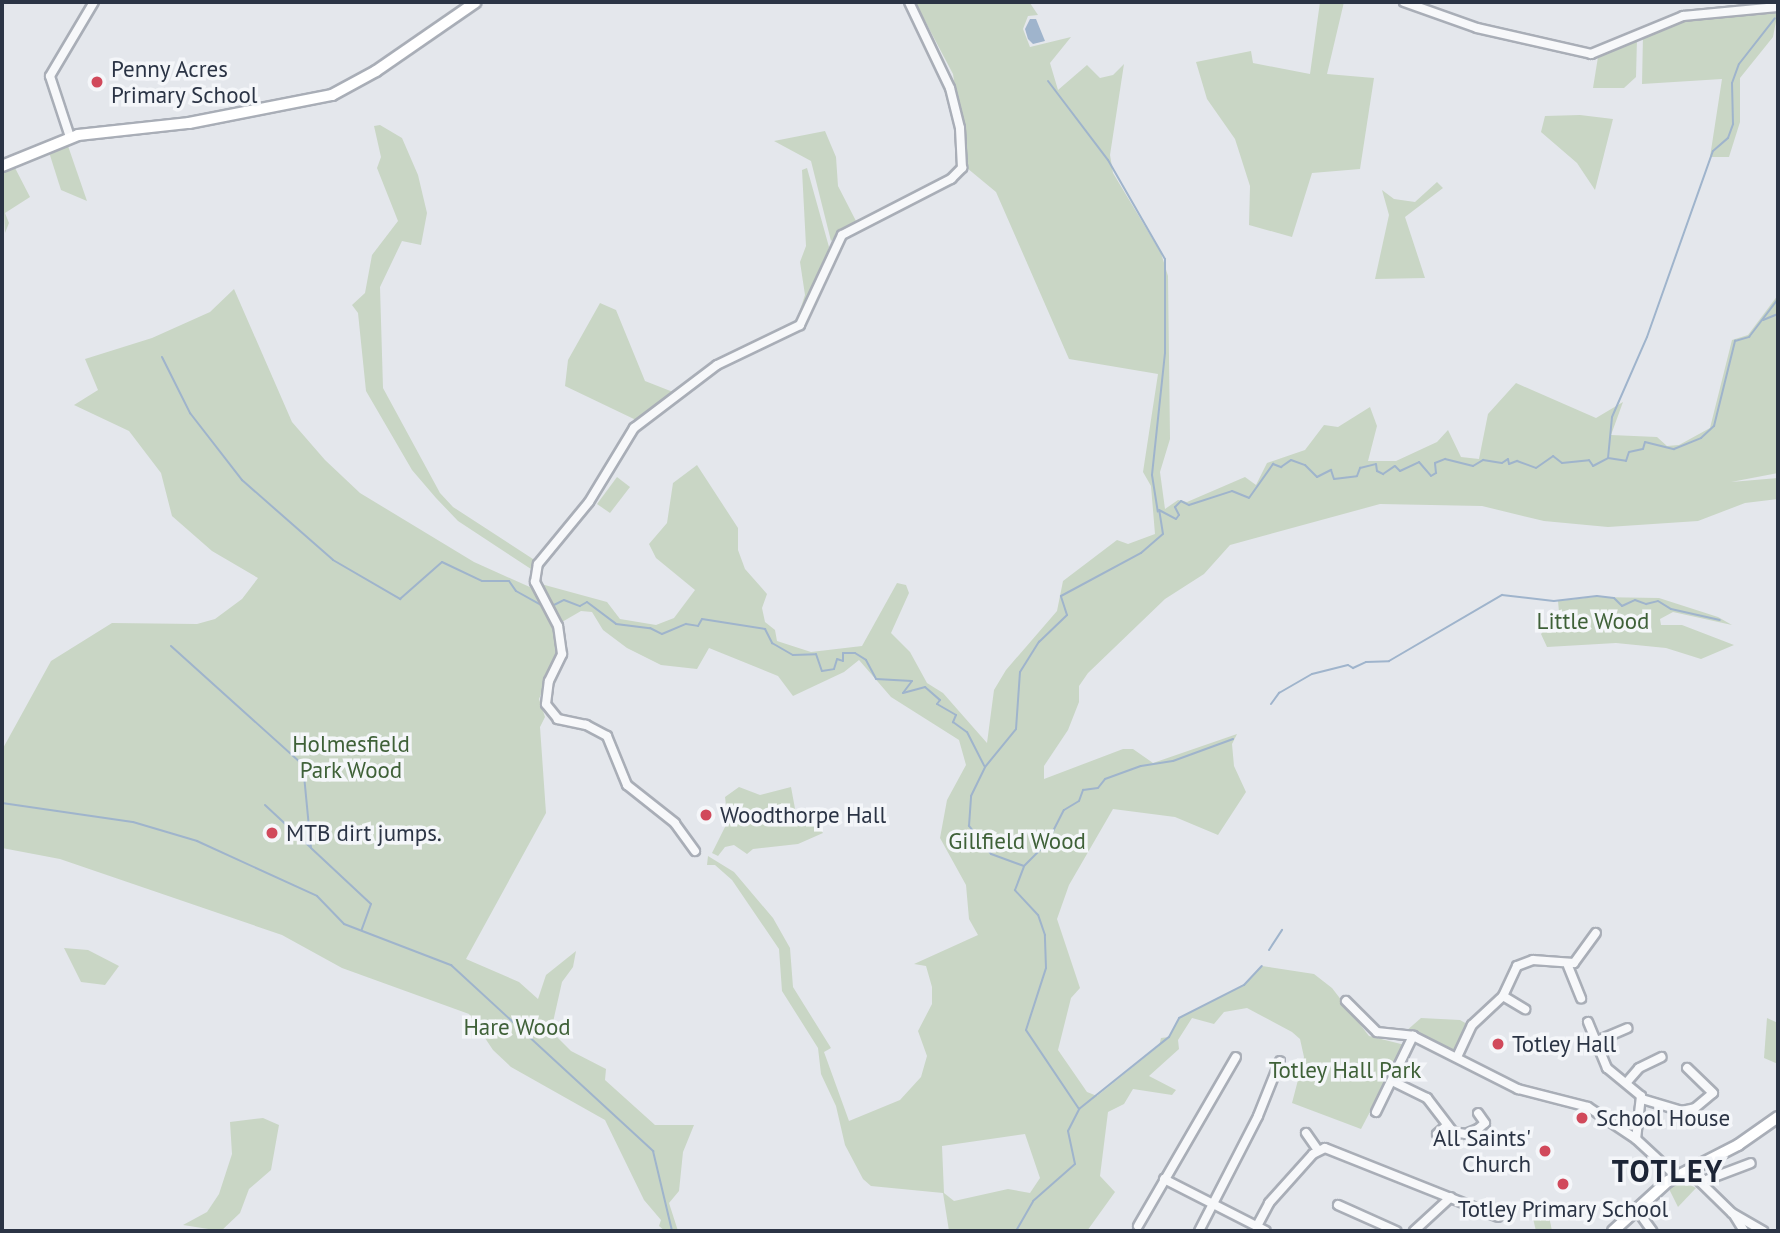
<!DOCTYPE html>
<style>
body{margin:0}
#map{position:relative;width:1780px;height:1233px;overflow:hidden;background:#e4e7ec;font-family:"PT Sans",sans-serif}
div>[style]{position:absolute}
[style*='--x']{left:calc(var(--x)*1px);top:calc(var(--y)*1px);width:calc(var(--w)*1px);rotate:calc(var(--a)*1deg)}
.green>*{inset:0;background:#c9d6c5}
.water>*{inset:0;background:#9fb4cc}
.stream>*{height:2px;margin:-1px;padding:0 1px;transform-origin:1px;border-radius:1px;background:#9fb4cc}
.roads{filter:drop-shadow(2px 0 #a9aeb7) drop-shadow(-2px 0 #a9aeb7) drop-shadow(0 2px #a9aeb7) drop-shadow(0 -2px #a9aeb7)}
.minor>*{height:8px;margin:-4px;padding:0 4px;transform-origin:4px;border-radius:4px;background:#f7f8fa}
.major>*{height:10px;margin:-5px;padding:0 5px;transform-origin:5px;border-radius:5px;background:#fff}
.dots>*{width:19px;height:19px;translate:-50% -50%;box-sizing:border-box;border:4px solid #f4f6f9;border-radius:50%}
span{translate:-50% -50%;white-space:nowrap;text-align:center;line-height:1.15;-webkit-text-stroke:7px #f4f6f9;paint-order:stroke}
.poi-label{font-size:23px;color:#2b3445}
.left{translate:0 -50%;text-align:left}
.right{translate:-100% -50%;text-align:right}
.park-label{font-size:23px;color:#3f6138}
.district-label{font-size:30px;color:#1d2536;font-weight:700;letter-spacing:2px}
.frame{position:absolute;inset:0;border:4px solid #2b3445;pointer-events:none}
</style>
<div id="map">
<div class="green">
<div style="clip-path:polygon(evenodd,915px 2px,1030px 3px,1038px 15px,1028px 16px,1023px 29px,1030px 47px,1071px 37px,1050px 63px,1058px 90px,1087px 65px,1100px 78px,1113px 75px,1124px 64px,1110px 155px,1113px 173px,1161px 253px,1168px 276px,1170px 439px,1160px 472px,1165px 509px,1178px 500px,1187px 502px,1245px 477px,1256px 485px,1267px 463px,1305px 450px,1324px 425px,1338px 427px,1370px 407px,1377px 426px,1368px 461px,1396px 461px,1437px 442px,1448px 430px,1461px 457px,1479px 459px,1488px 414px,1516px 383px,1596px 418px,1623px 402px,1611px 435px,1657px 437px,1667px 446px,1679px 445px,1710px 428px,1732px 340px,1748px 335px,1778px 295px,1778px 473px,1731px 482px,1778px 478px,1778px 499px,1745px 503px,1698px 521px,1608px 527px,1544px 521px,1482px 506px,1380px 504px,1230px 545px,1204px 574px,1165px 599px,1088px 673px,1079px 686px,1079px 702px,1068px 730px,1044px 766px,1044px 779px,1123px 749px,1133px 749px,1153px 763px,1237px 734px,1232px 744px,1234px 766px,1246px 792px,1218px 835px,1175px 817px,1113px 809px,1069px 885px,1057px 919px,1080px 988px,1071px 998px,1058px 1050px,1087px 1092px,1097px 1096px,1159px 1046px,1161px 1038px,1169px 1037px,1179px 1018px,1244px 985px,1262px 966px,1314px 974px,1332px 988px,1369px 1036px,1405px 1045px,1361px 1129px,1292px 1103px,1304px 1057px,1300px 1039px,1292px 1032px,1247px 1008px,1224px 1012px,1214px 1024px,1192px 1018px,1178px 1040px,1179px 1049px,1149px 1076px,1176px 1090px,1172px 1095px,1133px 1089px,1124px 1104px,1108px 1112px,1100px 1176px,1115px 1192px,1087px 1231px,949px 1231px,943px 1193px,871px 1186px,863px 1179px,845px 1145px,836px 1106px,821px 1074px,818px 1048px,782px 991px,779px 949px,732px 880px,715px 865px,707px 865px,708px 856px,734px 872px,773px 918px,790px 948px,793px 987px,831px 1048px,824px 1052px,849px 1121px,900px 1100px,921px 1077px,927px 1056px,918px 1031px,932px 1004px,932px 987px,926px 966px,914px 964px,978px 935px,969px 919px,966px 885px,940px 838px,947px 800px,966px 765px,959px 740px,891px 697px,859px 660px,844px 672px,793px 696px,778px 676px,709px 648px,697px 669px,661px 665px,627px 648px,603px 630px,592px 612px,581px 611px,562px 622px,541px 584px,607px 602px,620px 619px,656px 625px,674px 618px,695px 590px,656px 558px,649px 544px,667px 523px,673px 483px,697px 465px,738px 528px,738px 550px,745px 569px,767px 594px,762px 608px,765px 622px,775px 630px,777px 641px,811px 652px,862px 646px,897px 583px,906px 585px,909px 593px,891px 633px,910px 652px,927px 683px,943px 693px,987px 743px,994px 690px,1006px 670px,1057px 611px,1063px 581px,1117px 540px,1128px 544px,1155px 534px,1151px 486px,1143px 472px,1158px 374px,1069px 359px,996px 192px,967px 168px,953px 74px,915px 2px,1025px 1134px,1040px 1178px,1030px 1193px,1008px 1189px,954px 1201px,944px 1193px,942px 1146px,1025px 1134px)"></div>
<div style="clip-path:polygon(1320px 2px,1344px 2px,1327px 74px,1374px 78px,1360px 169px,1312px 173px,1292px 237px,1249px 225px,1250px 186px,1235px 139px,1207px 99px,1196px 62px,1251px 51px,1253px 63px,1310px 74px)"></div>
<div style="clip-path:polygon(1778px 11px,1773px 37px,1740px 78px,1740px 122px,1729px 157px,1710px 157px,1722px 79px,1642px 84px,1643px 35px,1703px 15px)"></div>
<div style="clip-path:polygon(1637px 38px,1636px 77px,1624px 88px,1593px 88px,1598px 57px)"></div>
<div style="clip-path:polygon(1580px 115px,1613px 119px,1595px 190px,1577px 163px,1541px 132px,1545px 116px)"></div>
<div style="clip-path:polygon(380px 125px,402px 138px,418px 175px,427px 213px,421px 245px,402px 241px,380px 287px,383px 388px,440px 493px,453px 507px,536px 561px,531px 569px,458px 521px,436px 498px,412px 470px,366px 391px,358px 313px,352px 305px,365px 293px,372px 255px,398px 221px,377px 168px,381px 157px,374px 126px)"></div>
<div style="clip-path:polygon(825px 131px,836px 157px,838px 186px,856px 221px,831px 241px,811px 161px,774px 141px)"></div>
<div style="clip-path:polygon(67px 143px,87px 201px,61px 190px,48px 149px)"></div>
<div style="clip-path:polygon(13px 164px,30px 197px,5px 213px,9px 223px,5px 233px,2px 172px)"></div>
<div style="clip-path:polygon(807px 168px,829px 247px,809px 309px,795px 325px,805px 295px,800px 262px,806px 246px,802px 170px)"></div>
<div style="clip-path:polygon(1437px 182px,1443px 188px,1405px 217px,1425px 278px,1375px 279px,1389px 215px,1382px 190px,1394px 199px,1415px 202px)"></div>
<div style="clip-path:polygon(234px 289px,292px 422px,325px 460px,360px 493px,474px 562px,532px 588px,555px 625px,557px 655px,539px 699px,545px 717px,540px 727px,546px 813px,466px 959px,519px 982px,538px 999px,546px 975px,576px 951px,573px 967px,562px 982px,551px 1031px,571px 1051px,606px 1069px,605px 1080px,655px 1125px,694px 1125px,683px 1152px,679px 1191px,669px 1203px,678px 1231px,665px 1231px,659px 1226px,661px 1220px,644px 1200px,605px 1120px,511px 1067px,493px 1050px,469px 1014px,342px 968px,282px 935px,60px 859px,2px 848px,2px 750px,51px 661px,112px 623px,197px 624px,215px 619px,242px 599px,258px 578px,212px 551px,172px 516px,161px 473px,129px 431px,74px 405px,98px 390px,85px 359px,152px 338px,210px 312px)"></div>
<div style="clip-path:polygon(600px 303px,616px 310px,645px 381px,673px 392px,636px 420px,565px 386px,568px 360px)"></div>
<div style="clip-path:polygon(617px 477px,630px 487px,610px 513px,597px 504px)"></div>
<div style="clip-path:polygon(1595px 597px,1659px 598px,1718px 617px,1732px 625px,1673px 612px,1660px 619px,1661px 625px,1682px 625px,1734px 645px,1701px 659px,1666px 648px,1616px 643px,1547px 647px,1541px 634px,1559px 612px,1558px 601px)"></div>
<div style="clip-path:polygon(739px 787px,760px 795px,791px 787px,796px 814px,813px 819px,823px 833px,798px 844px,753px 849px,747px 854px,734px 845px,725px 847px,718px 856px,712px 853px,728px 821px,725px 797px)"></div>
<div style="clip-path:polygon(64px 948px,88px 950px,119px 966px,105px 985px,81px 982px)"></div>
<div style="clip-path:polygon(1421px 1018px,1460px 1020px,1467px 1024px,1455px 1050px,1405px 1032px)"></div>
<div style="clip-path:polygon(1767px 1018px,1778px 1023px,1778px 1064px,1764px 1058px)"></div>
<div style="clip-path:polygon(263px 1118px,279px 1125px,271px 1170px,249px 1189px,240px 1213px,221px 1231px,183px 1225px,207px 1212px,219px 1194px,232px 1154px,230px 1122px)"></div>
<div style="clip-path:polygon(1685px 1182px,1696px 1188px,1678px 1207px,1668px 1187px)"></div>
<div style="clip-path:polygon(1547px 1206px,1552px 1231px,1536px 1231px,1531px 1210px)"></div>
</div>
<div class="water">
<div style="clip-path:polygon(1030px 19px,1036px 19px,1045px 41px,1033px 44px,1028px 39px,1025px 29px)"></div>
</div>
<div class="stream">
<div style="--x:1048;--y:81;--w:99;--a:52.8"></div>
<div style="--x:1108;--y:160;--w:114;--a:60.1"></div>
<div style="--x:1165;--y:259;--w:94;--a:90"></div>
<div style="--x:1165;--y:353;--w:123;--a:96.1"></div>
<div style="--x:1152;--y:475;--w:37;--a:81"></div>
<div style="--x:1763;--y:320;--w:16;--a:-22"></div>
<div style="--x:162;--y:357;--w:63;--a:63.4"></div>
<div style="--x:190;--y:413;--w:85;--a:52.2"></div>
<div style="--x:242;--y:480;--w:121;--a:41.3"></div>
<div style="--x:333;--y:560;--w:78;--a:30.2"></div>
<div style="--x:400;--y:599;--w:56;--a:-41.4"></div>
<div style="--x:442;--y:562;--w:44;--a:25.4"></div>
<div style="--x:482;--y:581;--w:27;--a:0"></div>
<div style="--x:509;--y:581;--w:12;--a:55"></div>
<div style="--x:516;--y:591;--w:31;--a:29"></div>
<div style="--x:1608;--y:458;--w:41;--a:-84.4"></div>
<div style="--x:1612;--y:417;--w:87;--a:-66.4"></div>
<div style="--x:1647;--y:337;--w:197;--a:-70.5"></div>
<div style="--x:1713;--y:151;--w:20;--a:-41"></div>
<div style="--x:1728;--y:138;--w:15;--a:-70"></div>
<div style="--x:1733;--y:124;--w:41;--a:-91.4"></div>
<div style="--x:1732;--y:83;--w:20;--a:-70"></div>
<div style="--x:1739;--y:64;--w:58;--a:-52"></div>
<div style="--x:552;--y:606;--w:13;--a:-27"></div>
<div style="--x:564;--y:600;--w:17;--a:21"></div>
<div style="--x:580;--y:606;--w:8;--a:-30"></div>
<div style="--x:587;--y:602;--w:36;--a:37"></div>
<div style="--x:616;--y:624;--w:34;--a:7"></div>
<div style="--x:650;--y:628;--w:13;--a:27"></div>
<div style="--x:662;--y:634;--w:26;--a:-23"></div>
<div style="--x:686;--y:624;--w:12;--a:9"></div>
<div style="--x:698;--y:626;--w:8;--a:-60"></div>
<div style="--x:702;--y:619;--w:64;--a:9"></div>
<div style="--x:765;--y:629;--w:16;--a:63"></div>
<div style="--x:772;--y:643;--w:24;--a:30"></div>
<div style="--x:793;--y:655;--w:23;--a:-2"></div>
<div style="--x:816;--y:654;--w:18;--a:71"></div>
<div style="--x:822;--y:671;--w:12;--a:-9"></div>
<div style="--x:834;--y:669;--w:10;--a:-73"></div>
<div style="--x:837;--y:659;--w:6;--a:18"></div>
<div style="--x:843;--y:661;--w:8;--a:-90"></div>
<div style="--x:843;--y:653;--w:12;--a:0"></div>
<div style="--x:855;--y:653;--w:13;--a:32"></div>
<div style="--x:866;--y:660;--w:21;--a:62"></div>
<div style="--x:876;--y:679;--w:36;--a:3"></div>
<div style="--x:912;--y:681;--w:15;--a:127"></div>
<div style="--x:903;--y:693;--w:23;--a:-15"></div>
<div style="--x:925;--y:687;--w:20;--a:41"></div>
<div style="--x:940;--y:700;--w:5;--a:127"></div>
<div style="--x:937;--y:704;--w:22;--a:30"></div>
<div style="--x:956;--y:715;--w:8;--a:113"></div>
<div style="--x:953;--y:722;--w:17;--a:36"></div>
<div style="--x:967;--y:732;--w:38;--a:63"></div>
<div style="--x:171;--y:646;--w:178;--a:42"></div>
<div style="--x:303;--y:765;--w:83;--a:84.5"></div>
<div style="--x:311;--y:848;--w:82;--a:43"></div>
<div style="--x:371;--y:904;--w:27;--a:110"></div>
<div style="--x:1271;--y:704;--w:14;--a:-54"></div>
<div style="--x:1279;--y:693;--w:38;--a:-30"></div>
<div style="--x:1312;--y:674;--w:37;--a:-14"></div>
<div style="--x:1348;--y:665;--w:6;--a:31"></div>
<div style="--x:1353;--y:668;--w:14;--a:-25"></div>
<div style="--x:1366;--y:662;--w:23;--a:-2"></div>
<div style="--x:1389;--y:661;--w:131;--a:-30.3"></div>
<div style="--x:1502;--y:595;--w:52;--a:6.6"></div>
<div style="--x:1554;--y:601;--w:43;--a:-6.6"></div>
<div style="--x:1597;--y:596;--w:17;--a:7"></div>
<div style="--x:1614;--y:598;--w:11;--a:45"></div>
<div style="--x:1622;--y:606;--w:14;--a:-25"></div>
<div style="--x:1635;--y:600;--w:12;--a:20"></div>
<div style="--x:1646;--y:604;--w:12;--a:-14"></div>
<div style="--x:1658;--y:601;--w:15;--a:32"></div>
<div style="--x:1671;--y:609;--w:50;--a:12.7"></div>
<div style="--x:2;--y:803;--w:132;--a:8.3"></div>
<div style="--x:133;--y:822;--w:67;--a:16.5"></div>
<div style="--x:197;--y:841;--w:132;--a:24.6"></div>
<div style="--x:317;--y:896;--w:39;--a:46"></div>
<div style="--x:344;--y:924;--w:115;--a:21"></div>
<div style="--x:451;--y:965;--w:275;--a:42.6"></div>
<div style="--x:653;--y:1151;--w:82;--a:76.6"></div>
<div style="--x:265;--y:805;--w:62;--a:43"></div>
<div style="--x:1025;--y:865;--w:31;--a:-45"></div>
<div style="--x:1047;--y:843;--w:37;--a:-63"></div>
<div style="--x:1064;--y:810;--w:17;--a:-31"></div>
<div style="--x:1079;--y:801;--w:12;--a:-70"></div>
<div style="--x:1083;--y:790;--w:15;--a:-8"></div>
<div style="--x:1098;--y:788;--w:11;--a:-52"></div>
<div style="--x:1105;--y:779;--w:38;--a:-20"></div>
<div style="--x:1141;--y:766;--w:32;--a:-9"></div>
<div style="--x:1173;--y:761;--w:64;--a:-20.1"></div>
<div style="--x:1269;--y:950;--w:24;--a:-57"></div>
<div style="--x:1079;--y:1109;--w:115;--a:-38.7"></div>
<div style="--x:1169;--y:1037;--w:21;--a:-62"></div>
<div style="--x:1179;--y:1018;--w:73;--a:-26.9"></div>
<div style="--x:1244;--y:985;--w:26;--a:-47"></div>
<div style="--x:1016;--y:1231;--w:34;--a:-60"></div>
<div style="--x:1033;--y:1201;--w:56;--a:-41.4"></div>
<div style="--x:1075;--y:1164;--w:34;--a:-102"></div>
<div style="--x:1068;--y:1131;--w:25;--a:-63"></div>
<div style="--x:1079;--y:1109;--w:95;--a:-123.9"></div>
<div style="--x:1026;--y:1030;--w:65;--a:-72.1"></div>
<div style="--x:1046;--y:968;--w:33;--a:-92"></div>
<div style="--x:1045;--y:935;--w:21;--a:-109"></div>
<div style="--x:1038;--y:915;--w:34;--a:-133"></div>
<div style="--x:1015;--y:890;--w:26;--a:-69"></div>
<div style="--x:1024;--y:866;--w:35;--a:-160"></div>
<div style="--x:991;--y:854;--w:36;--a:-128"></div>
<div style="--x:969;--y:826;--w:30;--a:-86"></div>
<div style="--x:971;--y:796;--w:32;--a:-64"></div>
<div style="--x:985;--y:767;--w:49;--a:-50.8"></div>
<div style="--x:1016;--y:729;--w:57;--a:-86"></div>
<div style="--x:1020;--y:672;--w:36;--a:-58"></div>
<div style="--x:1039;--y:642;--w:39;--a:-44"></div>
<div style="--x:1067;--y:615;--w:20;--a:-108"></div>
<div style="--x:1061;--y:596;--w:91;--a:-28.3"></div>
<div style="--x:1141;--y:553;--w:29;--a:-41"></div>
<div style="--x:1163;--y:534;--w:24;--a:-99"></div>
<div style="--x:1159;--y:510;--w:19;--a:28"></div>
<div style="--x:1176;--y:519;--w:5;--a:-53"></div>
<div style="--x:1179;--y:515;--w:9;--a:-117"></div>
<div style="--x:1175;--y:507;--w:8;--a:-45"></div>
<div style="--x:1181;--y:501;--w:9;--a:27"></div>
<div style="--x:1189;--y:505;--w:45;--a:-18"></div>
<div style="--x:1232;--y:491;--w:18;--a:22"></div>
<div style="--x:1249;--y:498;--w:42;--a:-54.8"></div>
<div style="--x:1273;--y:464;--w:9;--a:21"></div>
<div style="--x:1281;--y:467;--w:12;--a:-35"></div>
<div style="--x:1291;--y:460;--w:15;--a:20"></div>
<div style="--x:1305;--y:465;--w:17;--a:45"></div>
<div style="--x:1317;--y:477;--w:16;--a:-27"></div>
<div style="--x:1331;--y:470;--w:9;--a:72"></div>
<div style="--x:1334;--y:479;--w:23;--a:-7"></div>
<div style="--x:1357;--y:476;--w:9;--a:-69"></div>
<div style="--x:1360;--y:468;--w:16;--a:-14"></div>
<div style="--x:1376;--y:464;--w:7;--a:82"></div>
<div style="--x:1377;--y:471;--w:7;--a:27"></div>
<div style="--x:1383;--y:474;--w:14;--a:-34"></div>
<div style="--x:1395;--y:466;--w:7;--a:45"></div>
<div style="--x:1400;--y:471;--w:21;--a:-25"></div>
<div style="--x:1419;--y:462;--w:18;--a:49"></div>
<div style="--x:1431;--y:476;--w:6;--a:-31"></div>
<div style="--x:1436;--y:473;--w:10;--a:-96"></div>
<div style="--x:1435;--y:463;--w:11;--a:-22"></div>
<div style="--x:1445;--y:459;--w:29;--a:14"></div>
<div style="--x:1473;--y:466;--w:12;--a:-31"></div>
<div style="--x:1483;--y:460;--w:19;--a:9"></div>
<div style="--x:1502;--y:463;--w:7;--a:-34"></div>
<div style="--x:1508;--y:459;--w:5;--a:79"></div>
<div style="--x:1509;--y:464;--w:9;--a:-21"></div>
<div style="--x:1517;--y:461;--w:20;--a:20"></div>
<div style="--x:1536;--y:468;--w:21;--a:-35"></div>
<div style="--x:1553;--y:456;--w:11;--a:38"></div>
<div style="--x:1562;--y:463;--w:27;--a:-6"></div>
<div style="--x:1589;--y:460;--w:7;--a:56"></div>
<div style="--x:1593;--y:466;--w:17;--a:-28"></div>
<div style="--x:1608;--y:458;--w:18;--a:9"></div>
<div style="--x:1626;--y:461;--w:9;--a:-72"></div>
<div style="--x:1629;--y:452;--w:14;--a:-12"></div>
<div style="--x:1643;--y:449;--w:7;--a:-74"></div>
<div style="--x:1645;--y:442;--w:30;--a:14"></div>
<div style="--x:1674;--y:449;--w:29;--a:-22"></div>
<div style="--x:1701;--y:438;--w:18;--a:-43"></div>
<div style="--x:1714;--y:426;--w:88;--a:-76.1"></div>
<div style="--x:1735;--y:341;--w:15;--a:-16"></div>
<div style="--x:1749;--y:337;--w:48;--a:-52.7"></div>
</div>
<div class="roads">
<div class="minor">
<div style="--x:1404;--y:2;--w:77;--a:19.6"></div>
<div style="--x:1477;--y:28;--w:117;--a:12.8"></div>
<div style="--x:1591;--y:54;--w:100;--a:-22.4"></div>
<div style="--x:1683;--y:16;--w:95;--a:-5.4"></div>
<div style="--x:70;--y:137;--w:64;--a:-108.2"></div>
<div style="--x:50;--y:76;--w:86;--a:-59.3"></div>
<div style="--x:695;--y:851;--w:34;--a:-126"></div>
<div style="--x:675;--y:823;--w:61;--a:-141.6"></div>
<div style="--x:627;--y:785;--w:53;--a:-112.2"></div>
<div style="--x:607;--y:736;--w:24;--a:-152"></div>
<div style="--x:586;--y:725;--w:29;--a:-168"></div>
<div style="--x:558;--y:719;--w:19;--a:-129"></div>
<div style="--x:546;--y:704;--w:23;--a:-83"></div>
<div style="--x:549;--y:681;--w:30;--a:-64"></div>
<div style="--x:562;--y:654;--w:28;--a:-98"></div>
<div style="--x:558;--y:626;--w:50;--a:-117.6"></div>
<div style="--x:535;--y:582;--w:18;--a:-81"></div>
<div style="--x:538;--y:564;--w:80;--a:-50.6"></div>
<div style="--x:589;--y:502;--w:87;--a:-58.7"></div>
<div style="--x:634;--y:428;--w:104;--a:-37.2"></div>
<div style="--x:717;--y:365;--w:92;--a:-25.7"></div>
<div style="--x:800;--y:325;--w:99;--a:-65"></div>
<div style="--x:842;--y:235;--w:123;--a:-27.2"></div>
<div style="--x:951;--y:179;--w:16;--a:-45"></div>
<div style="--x:962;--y:168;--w:40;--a:-92.9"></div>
<div style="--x:960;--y:128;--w:41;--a:-104"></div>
<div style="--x:950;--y:88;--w:95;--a:-115.5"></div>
<div style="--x:1568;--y:966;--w:35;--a:68"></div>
<div style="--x:1503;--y:996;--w:26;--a:31"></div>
<div style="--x:1346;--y:1001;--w:44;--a:45"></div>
<div style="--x:1377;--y:1032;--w:36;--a:6"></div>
<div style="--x:1413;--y:1036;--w:118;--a:26.8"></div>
<div style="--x:1518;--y:1089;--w:72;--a:14.4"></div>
<div style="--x:1588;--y:1107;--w:58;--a:33.7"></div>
<div style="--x:1636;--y:1139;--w:54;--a:42.8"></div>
<div style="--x:1588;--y:1022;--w:50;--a:67.6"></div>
<div style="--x:1607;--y:1068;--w:44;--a:39.5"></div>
<div style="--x:1641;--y:1096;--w:43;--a:96.6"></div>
<div style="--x:1597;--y:1041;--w:33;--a:-23"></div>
<div style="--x:1457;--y:1057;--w:35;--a:-65"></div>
<div style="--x:1472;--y:1025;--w:42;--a:-43.1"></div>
<div style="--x:1503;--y:996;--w:33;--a:-65"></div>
<div style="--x:1517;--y:966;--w:17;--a:-21"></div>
<div style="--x:1533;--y:960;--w:41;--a:4.2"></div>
<div style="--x:1574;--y:963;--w:37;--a:-54"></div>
<div style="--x:1392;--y:1081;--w:39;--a:26"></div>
<div style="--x:1427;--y:1098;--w:43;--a:52.6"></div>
<div style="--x:1453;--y:1132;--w:13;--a:9"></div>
<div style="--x:1466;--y:1134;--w:13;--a:-23"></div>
<div style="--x:1478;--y:1129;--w:9;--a:-41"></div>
<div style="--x:1485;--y:1123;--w:12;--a:-125"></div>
<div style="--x:1627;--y:1082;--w:18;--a:-49"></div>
<div style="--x:1639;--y:1068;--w:25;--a:-26"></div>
<div style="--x:1642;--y:1099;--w:42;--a:16.7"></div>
<div style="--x:1682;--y:1111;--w:13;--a:-13"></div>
<div style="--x:1695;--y:1108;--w:23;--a:-40"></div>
<div style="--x:1713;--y:1093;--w:36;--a:-136"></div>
<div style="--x:1376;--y:1112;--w:85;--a:-64"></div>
<div style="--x:1306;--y:1133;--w:21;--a:55"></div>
<div style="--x:1437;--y:1134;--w:11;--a:-41"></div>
<div style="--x:1688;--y:1170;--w:62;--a:44.3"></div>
<div style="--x:1732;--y:1213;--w:36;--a:30"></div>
<div style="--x:1164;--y:1179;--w:114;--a:27"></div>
<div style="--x:1701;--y:1182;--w:53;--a:-20.8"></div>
<div style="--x:1338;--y:1205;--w:64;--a:24.1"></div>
<div style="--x:1637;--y:1210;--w:26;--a:54"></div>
<div style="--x:1734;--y:1215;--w:19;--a:58"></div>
<div style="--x:1138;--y:1226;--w:195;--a:-59.9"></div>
<div style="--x:1257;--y:1226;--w:26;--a:-62"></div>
<div style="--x:1269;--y:1203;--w:66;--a:-48.1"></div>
<div style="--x:1313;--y:1154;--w:13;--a:-27"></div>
<div style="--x:1325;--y:1148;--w:186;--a:21.7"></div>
<div style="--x:1199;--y:1231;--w:129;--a:-62.8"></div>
<div style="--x:1258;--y:1116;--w:59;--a:-68.2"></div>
<div style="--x:1414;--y:1231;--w:50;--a:-42.6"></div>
</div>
<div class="major">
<div style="--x:2;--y:166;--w:82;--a:-22.2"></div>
<div style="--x:78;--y:135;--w:112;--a:-6.2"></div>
<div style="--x:189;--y:123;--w:146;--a:-11.1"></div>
<div style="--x:332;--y:95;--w:50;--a:-28.6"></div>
<div style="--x:376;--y:71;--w:121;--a:-34.6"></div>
<div style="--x:1613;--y:1231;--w:74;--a:-42.3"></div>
<div style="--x:1668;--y:1181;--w:79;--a:-27.2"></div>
<div style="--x:1738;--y:1145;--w:49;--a:-35"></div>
</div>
</div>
<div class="dots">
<div style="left:97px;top:82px;background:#d1495b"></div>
<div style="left:706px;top:815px;background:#d1495b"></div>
<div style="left:272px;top:833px;background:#d1495b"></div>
<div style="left:1498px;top:1044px;background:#d1495b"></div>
<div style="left:1582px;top:1118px;background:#d1495b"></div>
<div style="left:1545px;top:1151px;background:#d1495b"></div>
<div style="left:1563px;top:1184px;background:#d1495b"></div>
</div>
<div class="poi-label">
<span class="left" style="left:111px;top:82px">Penny Acres<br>Primary School</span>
<span class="left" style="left:720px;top:815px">Woodthorpe Hall</span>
<span class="left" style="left:286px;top:833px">MTB dirt jumps.</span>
<span class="left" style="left:1512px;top:1044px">Totley Hall</span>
<span class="left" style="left:1596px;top:1118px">School House</span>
<span class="right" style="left:1531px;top:1151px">All Saints'<br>Church</span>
<span style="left:1563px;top:1209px">Totley Primary School</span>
</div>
<div class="park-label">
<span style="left:1593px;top:621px">Little Wood</span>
<span style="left:351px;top:757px">Holmesfield<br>Park Wood</span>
<span style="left:1017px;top:841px">Gillfield Wood</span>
<span style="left:517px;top:1027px">Hare Wood</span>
<span style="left:1345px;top:1070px">Totley Hall Park</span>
</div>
<div class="district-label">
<span style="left:1668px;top:1171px">TOTLEY</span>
</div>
<div class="frame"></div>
</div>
